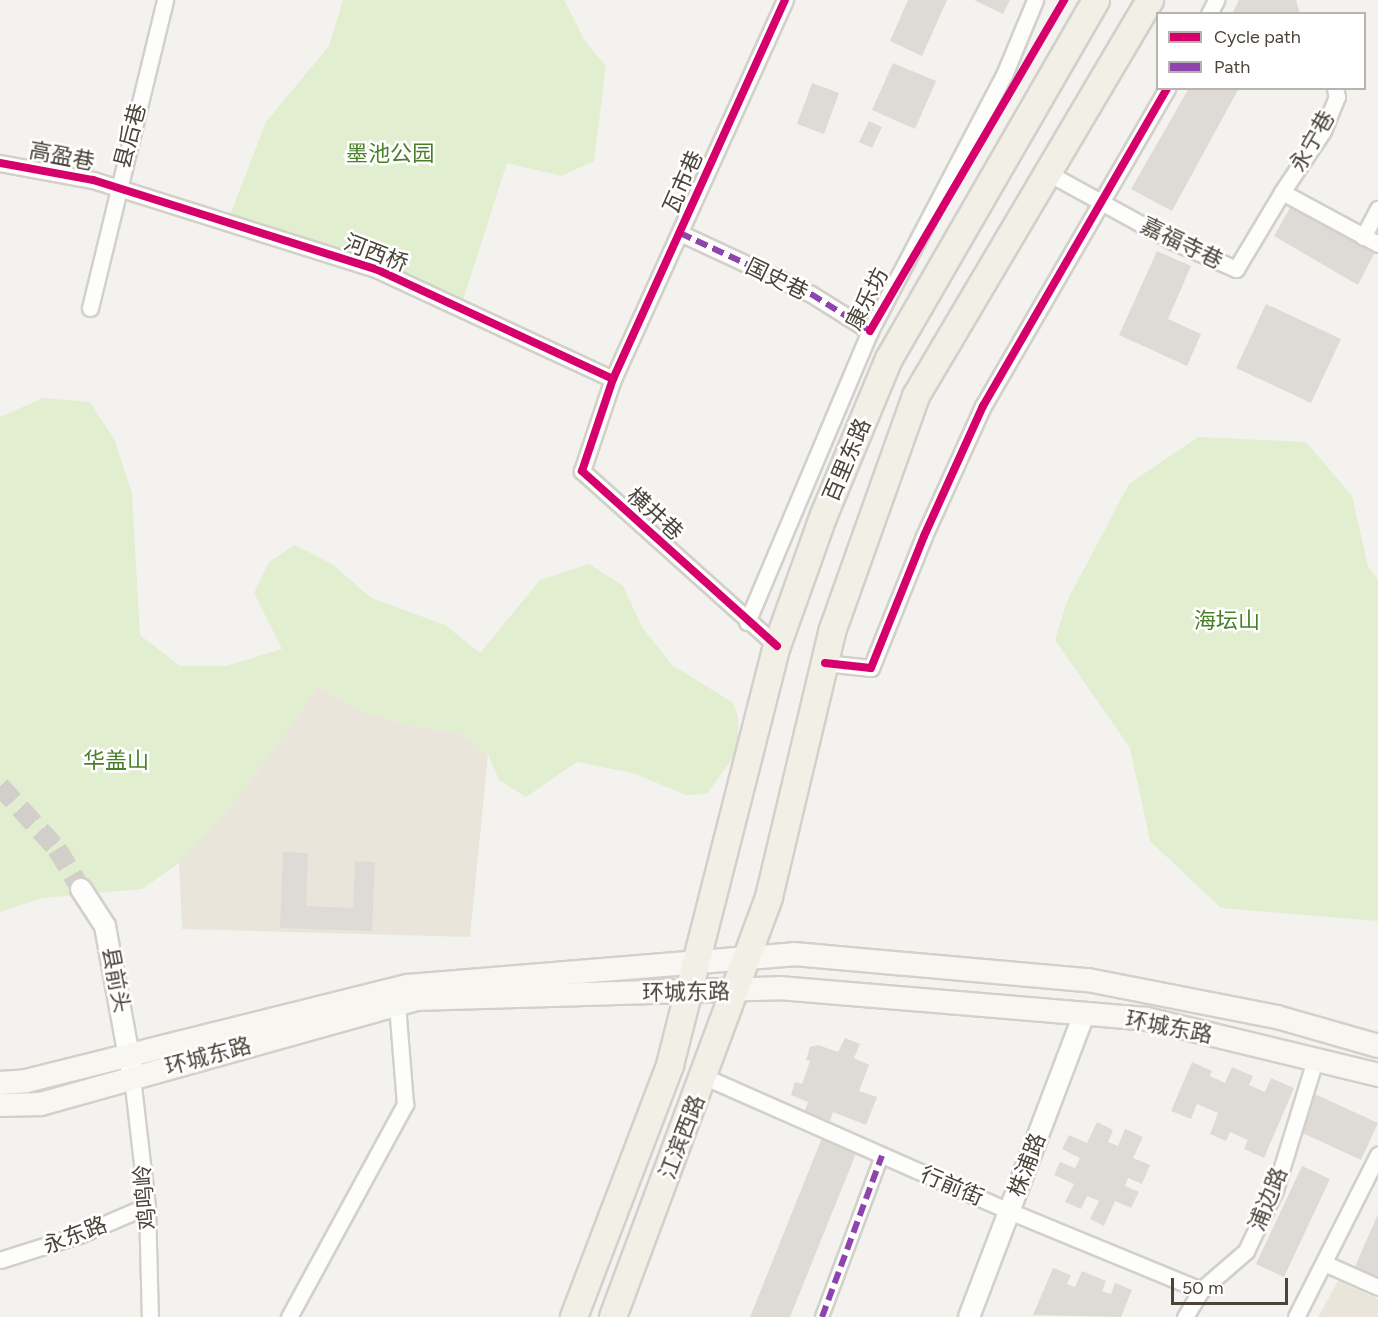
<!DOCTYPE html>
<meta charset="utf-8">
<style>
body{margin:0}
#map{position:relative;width:1378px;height:1317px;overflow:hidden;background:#f4f2ee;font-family:Figtree,"Noto Sans SC",sans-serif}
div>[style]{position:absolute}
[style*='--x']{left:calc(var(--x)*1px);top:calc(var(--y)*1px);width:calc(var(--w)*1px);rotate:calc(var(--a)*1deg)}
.education>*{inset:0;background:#eae5da}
.green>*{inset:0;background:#e1eecf}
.building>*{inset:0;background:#dedbd6}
.tertiary-tunnel>*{height:20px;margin-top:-10px;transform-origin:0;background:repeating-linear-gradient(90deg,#d2cfca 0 20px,transparent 0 30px)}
.roads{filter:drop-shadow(2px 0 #d2d0cb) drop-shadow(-2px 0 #d2d0cb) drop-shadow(0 2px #d2d0cb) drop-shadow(0 -2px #d2d0cb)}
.pedestrian>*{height:12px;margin:-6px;padding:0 6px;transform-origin:6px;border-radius:6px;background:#fdfdfc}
.minor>*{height:15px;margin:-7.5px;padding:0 7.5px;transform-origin:7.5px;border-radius:7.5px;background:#fdfdfc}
.tertiary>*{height:20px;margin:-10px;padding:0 10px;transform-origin:10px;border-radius:10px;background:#fdfdfc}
.secondary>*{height:22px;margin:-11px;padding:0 11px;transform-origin:11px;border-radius:11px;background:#f7f6f1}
.primary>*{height:26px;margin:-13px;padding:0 13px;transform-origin:13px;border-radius:13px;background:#f2efe6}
.quiet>*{height:6px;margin-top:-3px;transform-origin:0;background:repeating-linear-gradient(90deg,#8e44ad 0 12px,transparent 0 18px)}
.cycleway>*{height:8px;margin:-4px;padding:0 4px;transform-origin:4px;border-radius:4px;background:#d6006c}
span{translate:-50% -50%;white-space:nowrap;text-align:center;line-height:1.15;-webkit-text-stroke:5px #fff;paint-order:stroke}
.street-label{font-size:22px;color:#4b4439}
.park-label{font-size:22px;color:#4a7f2a}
.legend{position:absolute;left:1156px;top:12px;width:210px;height:78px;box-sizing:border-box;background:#fff;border:2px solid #b7b4b0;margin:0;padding:8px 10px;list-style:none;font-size:18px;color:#4b4439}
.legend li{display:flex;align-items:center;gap:12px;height:30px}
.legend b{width:30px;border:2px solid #b7b4b0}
.scale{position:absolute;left:1171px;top:1278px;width:117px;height:27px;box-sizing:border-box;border:3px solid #4b4439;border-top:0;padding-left:8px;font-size:18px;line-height:21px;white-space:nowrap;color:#4b4439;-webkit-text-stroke:4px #fff;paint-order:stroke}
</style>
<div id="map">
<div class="education">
<div style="clip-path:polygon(318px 687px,359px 710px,410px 726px,459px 732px,488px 754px,470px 937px,182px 929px,179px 863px,241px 794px)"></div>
<div style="clip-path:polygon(1338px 1281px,1378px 1299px,1378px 1317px,1318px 1317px)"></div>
</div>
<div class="green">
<div style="clip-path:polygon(343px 0,564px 0,585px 41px,606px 66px,594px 161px,561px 176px,507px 163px,462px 303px,228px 220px,266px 122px,329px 46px)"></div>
<div style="clip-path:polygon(43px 398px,90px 402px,115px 441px,132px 494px,140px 635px,180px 666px,226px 666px,282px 649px,254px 593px,269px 562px,295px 545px,332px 564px,371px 598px,445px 625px,480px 653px,540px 580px,589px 564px,623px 586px,642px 627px,672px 665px,732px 702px,738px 716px,738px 750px,707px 794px,686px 795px,633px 773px,577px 762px,526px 797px,499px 780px,488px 754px,459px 732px,410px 726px,359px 710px,318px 687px,241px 794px,179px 863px,142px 889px,42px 898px,0 912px,0 417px)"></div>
<div style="clip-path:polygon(1198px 437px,1306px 442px,1352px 496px,1368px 566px,1378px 580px,1378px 921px,1221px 908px,1150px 841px,1130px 748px,1055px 640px,1067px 601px,1129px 484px)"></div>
</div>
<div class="building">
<div style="clip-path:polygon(908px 0,947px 0,922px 56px,890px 41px)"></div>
<div style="clip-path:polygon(974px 0,1010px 0,1003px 14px)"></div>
<div style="clip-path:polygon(1239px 0,1296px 0,1300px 14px,1232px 14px)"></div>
<div style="clip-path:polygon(893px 63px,936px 81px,915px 129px,872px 110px)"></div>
<div style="clip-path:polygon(812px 83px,839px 93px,824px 134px,797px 124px)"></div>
<div style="clip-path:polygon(1189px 88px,1239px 88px,1172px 211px,1131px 189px)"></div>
<div style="clip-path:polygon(869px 121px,882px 127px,872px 148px,859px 142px)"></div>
<div style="clip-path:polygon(1291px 206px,1376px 250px,1358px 285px,1274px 236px)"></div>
<div style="clip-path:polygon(1157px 251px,1191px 266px,1168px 319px,1201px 334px,1187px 366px,1119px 335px)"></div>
<div style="clip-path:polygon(1266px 304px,1341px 339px,1311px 403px,1236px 368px)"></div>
<div style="clip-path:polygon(283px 852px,308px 853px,306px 906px,353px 908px,355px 861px,375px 862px,372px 931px,280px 928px)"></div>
<div style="clip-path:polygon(845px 1038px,860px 1044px,854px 1058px,869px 1065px,859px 1091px,877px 1097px,866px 1125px,833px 1112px,830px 1121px,805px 1111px,808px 1102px,791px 1095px,795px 1082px,802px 1084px,810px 1061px,806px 1060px,810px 1047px,818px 1045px,838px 1052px)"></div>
<div style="clip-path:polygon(1192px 1062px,1212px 1071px,1210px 1076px,1225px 1083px,1232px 1067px,1253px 1076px,1249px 1085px,1265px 1092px,1271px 1078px,1294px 1088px,1264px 1158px,1244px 1149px,1248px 1140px,1230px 1132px,1226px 1141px,1210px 1134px,1218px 1113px,1197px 1104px,1191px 1119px,1171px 1111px)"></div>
<div style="clip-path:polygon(1315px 1094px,1378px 1123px,1361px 1160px,1298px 1131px)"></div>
<div style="clip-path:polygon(1097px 1122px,1113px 1130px,1108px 1142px,1118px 1146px,1125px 1129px,1143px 1137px,1133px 1158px,1150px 1165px,1142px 1184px,1128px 1178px,1125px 1186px,1139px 1192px,1131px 1208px,1115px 1201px,1104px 1226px,1090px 1219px,1099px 1201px,1087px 1196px,1081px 1209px,1065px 1202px,1074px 1184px,1054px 1175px,1060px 1162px,1075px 1168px,1080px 1158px,1062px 1149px,1069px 1135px,1087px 1143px)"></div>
<div style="clip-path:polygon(822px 1138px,857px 1151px,790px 1317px,750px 1317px)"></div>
<div style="clip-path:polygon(1302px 1166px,1330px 1179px,1284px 1277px,1256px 1264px)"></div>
<div style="clip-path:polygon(1378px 1214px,1378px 1282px,1353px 1271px)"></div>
<div style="clip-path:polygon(1053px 1268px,1071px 1275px,1067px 1284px,1075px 1287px,1082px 1271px,1106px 1281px,1102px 1291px,1111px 1294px,1115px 1283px,1132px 1290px,1121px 1317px,1033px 1315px)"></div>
</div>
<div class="tertiary-tunnel">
<div style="--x:0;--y:786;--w:85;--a:47.9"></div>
<div style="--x:57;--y:849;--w:47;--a:59"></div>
</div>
<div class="roads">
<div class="pedestrian">
<div style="--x:822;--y:1317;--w:172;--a:-69.6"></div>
</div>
<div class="minor">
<div style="--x:1209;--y:14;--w:16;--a:-63"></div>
<div style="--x:0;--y:163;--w:95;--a:10.4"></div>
<div style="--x:93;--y:180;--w:299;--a:17.5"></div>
<div style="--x:378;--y:270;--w:259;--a:24.9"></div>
<div style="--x:1048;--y:173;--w:141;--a:28.7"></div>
<div style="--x:1172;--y:241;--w:70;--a:23.6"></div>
<div style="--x:1236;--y:269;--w:90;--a:-59.1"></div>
<div style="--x:1282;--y:192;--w:109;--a:28.4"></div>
<div style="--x:1282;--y:192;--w:73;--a:-56.1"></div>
<div style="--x:1323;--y:131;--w:37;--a:-68"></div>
<div style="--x:1337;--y:97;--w:9;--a:-103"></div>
<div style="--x:680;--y:233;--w:145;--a:25"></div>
<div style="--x:811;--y:294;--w:70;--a:32.1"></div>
<div style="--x:1363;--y:237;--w:32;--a:-62"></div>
<div style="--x:90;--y:308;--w:317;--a:-76.3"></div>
<div style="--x:747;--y:622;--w:316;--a:-67.1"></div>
<div style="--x:870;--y:331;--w:289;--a:-62.4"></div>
<div style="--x:1004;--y:75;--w:81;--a:-67.5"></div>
<div style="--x:777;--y:646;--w:262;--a:-138.1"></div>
<div style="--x:582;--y:471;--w:97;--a:-71.4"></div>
<div style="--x:613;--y:379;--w:416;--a:-65.6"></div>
<div style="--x:825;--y:663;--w:46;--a:6.2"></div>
<div style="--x:871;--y:668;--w:142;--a:-68.1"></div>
<div style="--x:924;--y:536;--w:143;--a:-65.6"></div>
<div style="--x:983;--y:406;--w:367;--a:-59.9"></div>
<div style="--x:132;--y:1077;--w:130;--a:83.4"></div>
<div style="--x:147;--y:1206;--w:111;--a:88.5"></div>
<div style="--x:705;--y:1077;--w:332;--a:23.8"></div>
<div style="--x:1009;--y:1211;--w:208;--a:22.4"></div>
<div style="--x:0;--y:1260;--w:83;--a:-17.6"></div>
<div style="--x:79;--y:1235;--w:74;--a:-23.1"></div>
<div style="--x:1324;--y:1263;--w:59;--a:24"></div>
<div style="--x:289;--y:1317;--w:243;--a:-61.4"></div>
<div style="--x:405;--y:1104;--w:100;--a:-94.6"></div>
<div style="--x:1185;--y:1317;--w:31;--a:-59"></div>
<div style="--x:1201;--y:1290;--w:60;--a:-40.9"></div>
<div style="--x:1246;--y:1251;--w:68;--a:-64.6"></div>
<div style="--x:1275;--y:1190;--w:136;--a:-72.9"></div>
<div style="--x:1296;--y:1317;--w:182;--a:-63.2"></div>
</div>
<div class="tertiary">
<div style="--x:81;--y:889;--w:44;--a:57"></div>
<div style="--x:105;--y:926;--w:144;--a:79.6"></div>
<div style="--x:969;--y:1317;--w:324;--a:-69.2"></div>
</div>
<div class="secondary">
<div style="--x:0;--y:1083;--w:26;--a:-4"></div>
<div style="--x:26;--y:1081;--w:394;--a:-14"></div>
<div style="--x:408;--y:986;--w:387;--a:-4.7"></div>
<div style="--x:794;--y:954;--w:295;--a:5.1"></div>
<div style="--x:1088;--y:980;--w:193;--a:11.1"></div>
<div style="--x:1277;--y:1017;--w:105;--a:16"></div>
<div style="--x:0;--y:1105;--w:41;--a:-1.4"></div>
<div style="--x:41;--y:1104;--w:389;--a:-15.6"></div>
<div style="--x:416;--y:999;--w:363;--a:-1.7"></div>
<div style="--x:779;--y:988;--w:369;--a:4.8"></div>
<div style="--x:1147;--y:1019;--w:238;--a:13.6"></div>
</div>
<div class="primary">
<div style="--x:574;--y:1317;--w:270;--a:-69.1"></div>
<div style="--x:670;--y:1065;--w:432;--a:-75.7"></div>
<div style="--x:777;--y:646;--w:139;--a:-70.3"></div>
<div style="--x:824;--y:515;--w:169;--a:-67.4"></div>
<div style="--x:889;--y:359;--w:414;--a:-60"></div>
<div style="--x:613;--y:1317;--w:448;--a:-69.6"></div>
<div style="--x:769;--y:897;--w:272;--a:-76.6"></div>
<div style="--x:832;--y:632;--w:251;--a:-70.4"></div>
<div style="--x:916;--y:396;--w:460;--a:-59.4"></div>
</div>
</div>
<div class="quiet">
<div style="--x:680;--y:233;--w:145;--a:25"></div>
<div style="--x:811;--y:294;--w:70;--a:32.1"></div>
<div style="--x:822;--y:1317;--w:172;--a:-69.6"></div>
</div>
<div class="cycleway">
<div style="--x:0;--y:163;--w:95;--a:10.4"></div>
<div style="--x:93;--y:180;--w:299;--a:17.5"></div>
<div style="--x:378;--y:270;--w:259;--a:24.9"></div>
<div style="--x:870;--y:331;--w:384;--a:-59.6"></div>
<div style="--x:777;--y:646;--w:262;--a:-138.1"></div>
<div style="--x:582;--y:471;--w:97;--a:-71.4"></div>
<div style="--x:613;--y:379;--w:416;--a:-65.6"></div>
<div style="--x:825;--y:663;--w:46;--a:6.2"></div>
<div style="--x:871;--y:668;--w:142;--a:-68.1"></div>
<div style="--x:924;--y:536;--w:143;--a:-65.6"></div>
<div style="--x:983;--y:406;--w:367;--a:-59.9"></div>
</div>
<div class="street-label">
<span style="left:130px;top:136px;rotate:-75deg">县后巷</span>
<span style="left:1312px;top:141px;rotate:-60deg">永宁巷</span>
<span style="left:62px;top:156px;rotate:11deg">高盈巷</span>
<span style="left:683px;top:182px;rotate:-66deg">瓦市巷</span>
<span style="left:1182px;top:243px;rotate:26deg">嘉福寺巷</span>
<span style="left:376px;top:253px;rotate:21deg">河西桥</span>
<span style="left:777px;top:279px;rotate:26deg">国史巷</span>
<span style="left:867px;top:299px;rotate:-63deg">康乐坊</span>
<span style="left:847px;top:460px;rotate:-67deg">百里东路</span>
<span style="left:655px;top:514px;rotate:42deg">横井巷</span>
<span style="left:116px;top:980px;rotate:79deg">县前头</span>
<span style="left:686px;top:992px;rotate:-1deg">环城东路</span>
<span style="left:1169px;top:1027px;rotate:11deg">环城东路</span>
<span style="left:208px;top:1056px;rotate:-15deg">环城东路</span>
<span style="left:682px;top:1137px;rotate:-69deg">江滨西路</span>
<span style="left:1027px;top:1165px;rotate:-69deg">株浦路</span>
<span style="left:952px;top:1186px;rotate:23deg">行前街</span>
<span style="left:145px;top:1197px;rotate:-95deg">鸡鸣岭</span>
<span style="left:1268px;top:1199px;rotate:-68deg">浦边路</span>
<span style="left:75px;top:1235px;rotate:-21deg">永东路</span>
</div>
<div class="park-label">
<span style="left:390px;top:154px">墨池公园</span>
<span style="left:1227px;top:621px">海坛山</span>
<span style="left:116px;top:761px">华盖山</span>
</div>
<ul class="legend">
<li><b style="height:8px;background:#d6006c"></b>Cycle path</li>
<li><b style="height:8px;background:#8e44ad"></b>Path</li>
</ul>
<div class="scale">50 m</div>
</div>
